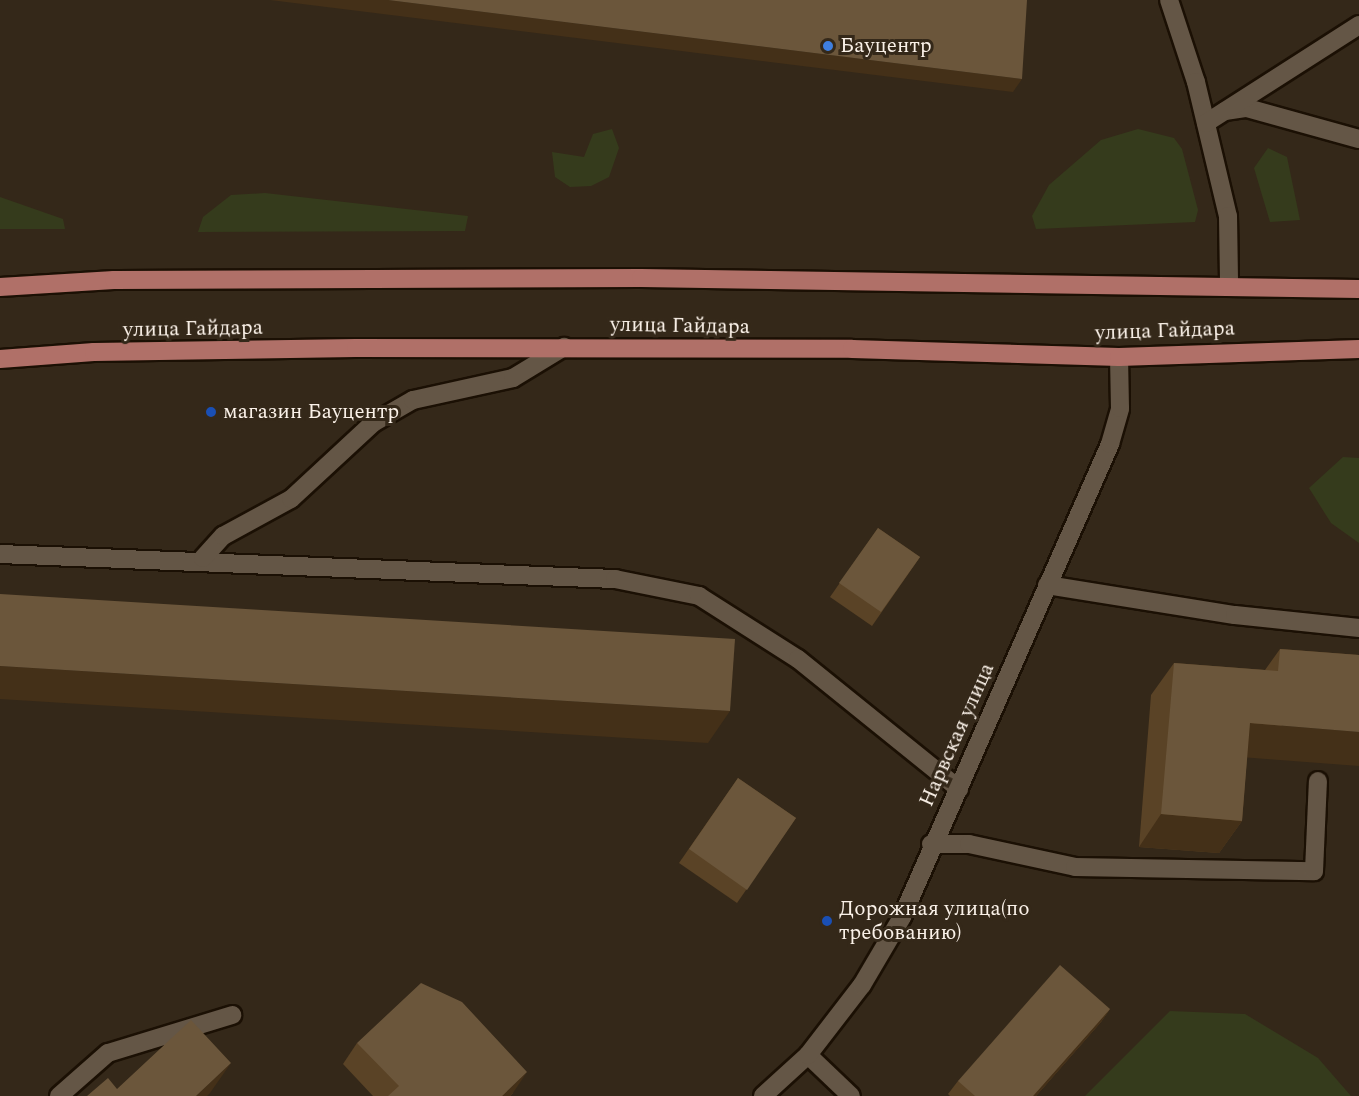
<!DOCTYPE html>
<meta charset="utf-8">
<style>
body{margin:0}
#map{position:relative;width:1359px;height:1096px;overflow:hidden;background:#342819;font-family:Spectral,serif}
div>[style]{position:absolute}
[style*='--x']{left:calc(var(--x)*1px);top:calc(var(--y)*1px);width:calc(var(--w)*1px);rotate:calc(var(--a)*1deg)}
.green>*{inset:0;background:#353b1c}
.roads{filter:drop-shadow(2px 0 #1b1004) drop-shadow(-2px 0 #1b1004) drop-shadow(0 2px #1b1004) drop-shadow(0 -2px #1b1004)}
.minor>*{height:18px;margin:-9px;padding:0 9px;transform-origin:9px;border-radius:9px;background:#645646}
.major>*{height:18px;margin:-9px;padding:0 9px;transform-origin:9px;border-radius:9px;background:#b07068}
.wall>*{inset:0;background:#5a4326}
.shaded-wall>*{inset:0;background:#443018}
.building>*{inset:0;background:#6b563b}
.dots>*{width:16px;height:16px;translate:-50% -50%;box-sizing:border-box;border:3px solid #342819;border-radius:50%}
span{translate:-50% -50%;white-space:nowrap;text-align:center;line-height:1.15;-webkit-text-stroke:6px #342819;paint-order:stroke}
.poi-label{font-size:21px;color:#faf1e8}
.left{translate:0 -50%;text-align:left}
.street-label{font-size:21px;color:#faf1e8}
</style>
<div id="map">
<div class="green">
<div style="clip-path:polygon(612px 129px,619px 148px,609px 177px,591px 186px,570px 187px,555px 177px,552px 152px,584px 157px,593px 134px)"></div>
<div style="clip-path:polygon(1138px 129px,1174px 138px,1182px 149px,1198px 210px,1195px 222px,1036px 229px,1032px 216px,1049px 185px,1101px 140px)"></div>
<div style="clip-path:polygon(1268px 148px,1287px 157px,1300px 220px,1270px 222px,1254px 168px)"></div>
<div style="clip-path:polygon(265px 193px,468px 216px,465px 231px,198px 232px,203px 217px,231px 195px)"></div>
<div style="clip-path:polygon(0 197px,63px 219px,65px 229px,0 229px)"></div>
<div style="clip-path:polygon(1343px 457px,1359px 458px,1359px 543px,1331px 523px,1309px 488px)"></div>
<div style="clip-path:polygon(1170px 1011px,1245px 1014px,1318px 1058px,1351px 1096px,1085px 1096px)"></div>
</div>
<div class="roads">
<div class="minor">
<div style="--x:1169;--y:0;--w:86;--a:71.8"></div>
<div style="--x:1196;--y:82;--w:138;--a:76.6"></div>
<div style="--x:1228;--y:216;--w:67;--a:89.1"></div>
<div style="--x:1225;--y:111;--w:22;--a:-8"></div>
<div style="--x:1247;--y:108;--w:116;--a:15.5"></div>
<div style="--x:1206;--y:123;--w:182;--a:-32.6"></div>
<div style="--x:0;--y:554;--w:616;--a:2.33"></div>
<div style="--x:615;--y:579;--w:86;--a:11.4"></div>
<div style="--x:699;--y:596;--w:117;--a:32.5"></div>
<div style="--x:798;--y:659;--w:207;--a:38.9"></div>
<div style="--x:203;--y:558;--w:30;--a:-48"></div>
<div style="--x:223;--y:536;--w:77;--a:-28.6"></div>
<div style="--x:291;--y:499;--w:112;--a:-42.8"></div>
<div style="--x:373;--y:423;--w:46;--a:-29.9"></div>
<div style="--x:413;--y:400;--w:102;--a:-12.4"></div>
<div style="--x:513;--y:378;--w:60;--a:-31.3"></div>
<div style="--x:1047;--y:585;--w:190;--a:9.1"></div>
<div style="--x:1235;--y:615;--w:125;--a:6"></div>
<div style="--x:931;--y:844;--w:38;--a:0"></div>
<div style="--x:969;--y:844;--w:108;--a:12.2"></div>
<div style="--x:1075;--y:867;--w:239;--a:1"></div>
<div style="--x:1314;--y:871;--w:90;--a:-87.5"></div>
<div style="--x:808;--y:1055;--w:59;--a:43.6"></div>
<div style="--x:59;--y:1096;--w:65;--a:-41.3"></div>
<div style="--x:108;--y:1053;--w:130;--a:-17"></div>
<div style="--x:763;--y:1096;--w:61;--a:-42.3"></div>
<div style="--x:808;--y:1055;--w:88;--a:-52.4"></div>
<div style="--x:862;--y:985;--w:79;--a:-59.5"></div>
<div style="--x:902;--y:917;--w:517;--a:-66.26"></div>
<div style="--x:1110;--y:444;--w:37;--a:-74"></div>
<div style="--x:1120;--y:408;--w:51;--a:-91.1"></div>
</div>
<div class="major">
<div style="--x:0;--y:287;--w:114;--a:-3.5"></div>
<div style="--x:114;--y:280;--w:527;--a:-0.22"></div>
<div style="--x:641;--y:278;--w:718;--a:0.88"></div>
<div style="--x:0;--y:359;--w:94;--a:-4.3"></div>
<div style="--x:94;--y:352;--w:262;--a:-0.9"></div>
<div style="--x:356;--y:348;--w:496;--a:0.1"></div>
<div style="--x:852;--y:349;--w:267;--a:1.7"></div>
<div style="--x:1119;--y:357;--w:240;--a:-1.9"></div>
</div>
</div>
<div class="wall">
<div style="clip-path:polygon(878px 528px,920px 557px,872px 626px,830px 597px)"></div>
<div style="clip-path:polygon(1280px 649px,1359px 655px,1247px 757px,1242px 821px,1219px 853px,1139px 847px,1151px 695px,1174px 663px,1265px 670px)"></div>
<div style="clip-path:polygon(738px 778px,796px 818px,737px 903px,679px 863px)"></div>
<div style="clip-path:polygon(1110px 1009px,1101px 1022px,1036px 1096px,950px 1096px,948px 1094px,958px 1081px)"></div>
<div style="clip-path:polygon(357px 1043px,513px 1093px,510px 1096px,373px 1096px,343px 1064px)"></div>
</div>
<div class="shaded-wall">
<div style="clip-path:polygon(270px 0,388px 0,1022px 79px,1013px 92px)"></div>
<div style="clip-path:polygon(0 666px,730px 711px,708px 743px,0 699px)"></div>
<div style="clip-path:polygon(1250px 723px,1359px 732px,1359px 766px,1227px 756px)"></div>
<div style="clip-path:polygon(1161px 814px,1242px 821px,1219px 853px,1139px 847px)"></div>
<div style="clip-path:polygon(1110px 1009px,1101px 1022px,1036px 1096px,1033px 1096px)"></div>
<div style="clip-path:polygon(231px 1063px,210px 1093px,207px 1096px,196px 1096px)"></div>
<div style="clip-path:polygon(527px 1072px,513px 1093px,510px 1096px,502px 1096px)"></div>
</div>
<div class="building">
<div style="clip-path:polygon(388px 0,1027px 0,1022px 79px)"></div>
<div style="clip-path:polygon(878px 528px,920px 557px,881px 612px,839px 583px)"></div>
<div style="clip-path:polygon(0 594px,735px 639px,730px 711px,0 666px)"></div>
<div style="clip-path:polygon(1280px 649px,1359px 655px,1359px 732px,1250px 723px,1242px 821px,1161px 814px,1174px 663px,1278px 671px)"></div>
<div style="clip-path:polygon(738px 778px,796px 818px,747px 890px,689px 849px)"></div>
<div style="clip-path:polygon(1060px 965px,1110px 1009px,1033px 1096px,975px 1096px,958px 1081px)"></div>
<div style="clip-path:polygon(421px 983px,462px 1002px,527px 1072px,502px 1096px,388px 1096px,399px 1086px,357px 1043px)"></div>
<div style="clip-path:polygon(191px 1020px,231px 1063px,196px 1096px,87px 1096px,108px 1078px,117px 1089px)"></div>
</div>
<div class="dots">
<div style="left:828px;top:46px;background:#3f7fe0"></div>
<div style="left:211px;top:412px;background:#1a4fb4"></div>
<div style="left:827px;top:921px;background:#1a4fb4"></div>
</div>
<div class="poi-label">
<span class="left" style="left:840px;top:46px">Бауцентр</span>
<span class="left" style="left:223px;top:412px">магазин Бауцентр</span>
<span class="left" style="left:839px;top:921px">Дорожная улица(по<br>требованию)</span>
</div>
<div class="street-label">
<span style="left:680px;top:326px;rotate:1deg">улица Гайдара</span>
<span style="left:193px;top:329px;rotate:-1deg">улица Гайдара</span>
<span style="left:1165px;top:331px;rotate:-2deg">улица Гайдара</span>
<span style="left:957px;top:735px;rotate:-66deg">Нарвская улица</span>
</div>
</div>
